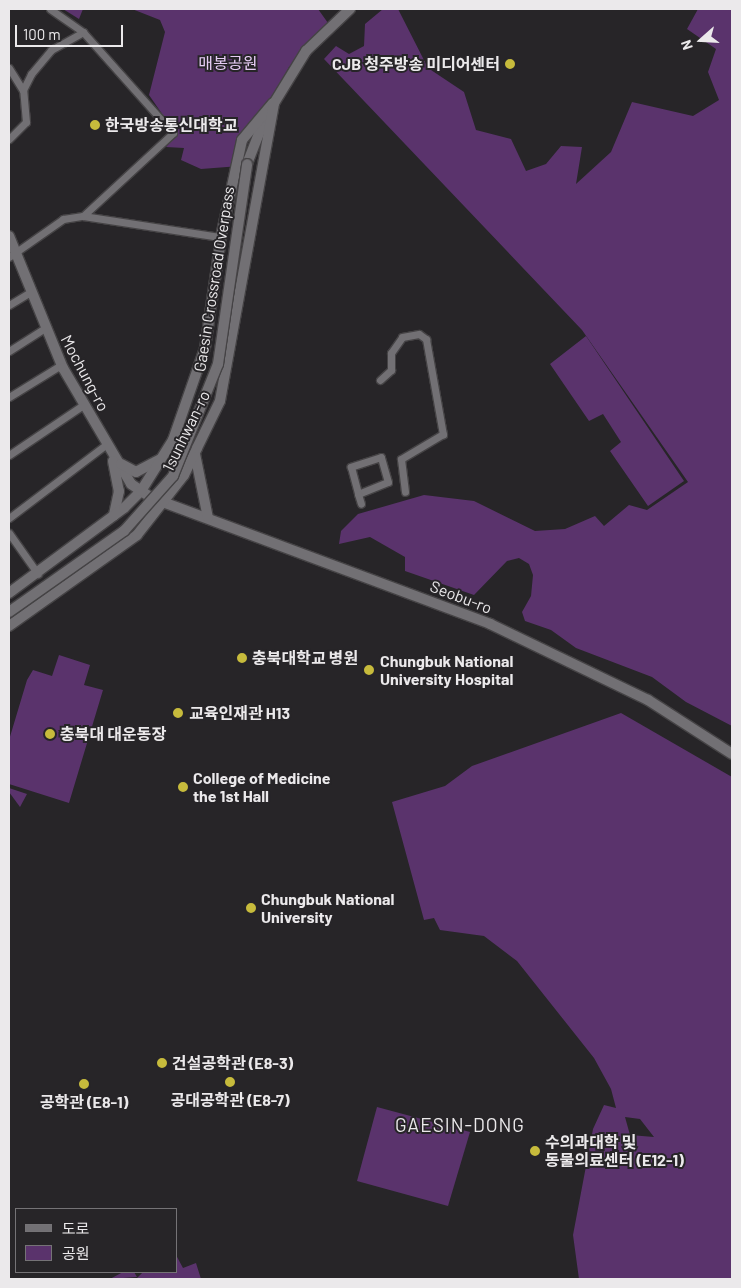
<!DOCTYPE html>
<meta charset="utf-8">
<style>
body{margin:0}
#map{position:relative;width:741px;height:1288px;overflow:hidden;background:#272528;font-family:Barlow,"Noto Sans KR",sans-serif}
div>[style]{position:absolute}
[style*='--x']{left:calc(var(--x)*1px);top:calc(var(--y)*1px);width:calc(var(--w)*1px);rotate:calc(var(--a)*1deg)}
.green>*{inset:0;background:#5a336c}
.roads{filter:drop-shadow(1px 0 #454345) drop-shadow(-1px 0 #454345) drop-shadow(0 1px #454345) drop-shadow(0 -1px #454345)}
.street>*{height:7px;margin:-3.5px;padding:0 3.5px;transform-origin:3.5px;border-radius:3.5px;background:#727074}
.secondary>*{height:10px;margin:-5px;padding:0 5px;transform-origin:5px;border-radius:5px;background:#727074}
.bridges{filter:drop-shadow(1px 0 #454345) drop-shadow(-1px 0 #454345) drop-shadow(0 1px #454345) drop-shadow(0 -1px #454345)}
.secondary-bridge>*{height:10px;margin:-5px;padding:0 5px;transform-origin:5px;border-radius:5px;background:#727074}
.dots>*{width:14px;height:14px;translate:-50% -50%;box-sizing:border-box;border:2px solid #272528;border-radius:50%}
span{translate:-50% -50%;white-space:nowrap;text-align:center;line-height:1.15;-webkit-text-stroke:4px #272528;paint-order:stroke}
.park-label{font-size:16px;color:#e6ccf4}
.poi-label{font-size:16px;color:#ebe9eb;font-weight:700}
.right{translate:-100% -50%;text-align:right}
.left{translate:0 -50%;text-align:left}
.street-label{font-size:16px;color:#ebe9eb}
.quarter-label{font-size:19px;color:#ebe9eb;letter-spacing:1px}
.frame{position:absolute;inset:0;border:10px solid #ebe9eb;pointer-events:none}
.legend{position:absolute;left:15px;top:1208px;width:162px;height:65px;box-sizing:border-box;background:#272528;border:1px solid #757376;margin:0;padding:6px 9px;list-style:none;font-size:15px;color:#ebe9eb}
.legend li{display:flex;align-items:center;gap:10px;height:25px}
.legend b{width:25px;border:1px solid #757376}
.north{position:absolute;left:676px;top:15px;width:50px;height:50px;-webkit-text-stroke:4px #272528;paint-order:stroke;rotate:251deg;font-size:14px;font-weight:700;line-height:20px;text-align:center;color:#ebe9eb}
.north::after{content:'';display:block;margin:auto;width:18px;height:22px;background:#ebe9eb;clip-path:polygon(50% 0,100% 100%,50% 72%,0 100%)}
.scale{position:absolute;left:15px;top:25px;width:108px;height:22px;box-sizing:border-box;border:2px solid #ebe9eb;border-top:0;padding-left:6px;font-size:15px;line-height:18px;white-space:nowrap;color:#ebe9eb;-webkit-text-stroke:4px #272528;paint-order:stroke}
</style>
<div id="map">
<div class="green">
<div style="clip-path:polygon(63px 9px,83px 9px,79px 19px)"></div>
<div style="clip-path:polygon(132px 9px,318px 9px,328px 23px,289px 67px,249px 138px,240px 166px,201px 169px,181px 160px,184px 148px,166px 147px,176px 134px,149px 95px,165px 32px,160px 20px)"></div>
<div style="clip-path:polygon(383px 9px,398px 9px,428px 68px,464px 92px,476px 130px,511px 139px,526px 171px,546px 164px,561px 146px,582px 147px,576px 184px,611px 152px,632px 102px,693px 116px,719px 100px,708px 72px,716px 49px,687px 29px,698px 9px,732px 9px,732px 726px,686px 702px,652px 677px,576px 648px,551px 630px,525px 621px,522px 612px,531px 596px,533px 575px,529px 564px,519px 558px,507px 561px,474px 595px,405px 571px,405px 557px,370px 537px,339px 544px,341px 531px,358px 514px,424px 495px,474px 501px,535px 531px,565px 529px,595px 516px,604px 526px,629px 505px,647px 510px,688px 482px,582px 330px,324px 59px,336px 46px,349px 54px,364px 46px,365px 24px)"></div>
<div style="clip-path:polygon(586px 336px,684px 481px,648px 506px,610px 451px,621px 442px,603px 414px,589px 421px,550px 364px)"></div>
<div style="clip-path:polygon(59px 655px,90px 665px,84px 685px,103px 690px,69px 803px,9px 784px,9px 740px,27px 680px,33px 670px,52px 676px)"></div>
<div style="clip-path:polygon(evenodd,621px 713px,732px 777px,732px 1279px,579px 1279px,573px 1235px,593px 1129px,604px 1105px,616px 1108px,611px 1089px,594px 1058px,517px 961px,484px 936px,440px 930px,434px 918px,424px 920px,392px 802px,445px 786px,472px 766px,621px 713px,625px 1117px,640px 1119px,654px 1137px,630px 1135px,625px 1117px)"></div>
<div style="clip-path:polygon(9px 788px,27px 794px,20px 807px,9px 792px)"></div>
<div style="clip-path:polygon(377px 1107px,470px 1132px,448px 1206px,357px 1181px)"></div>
<div style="clip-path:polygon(176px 1255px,183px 1268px,196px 1263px,201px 1279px,136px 1279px,143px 1272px,176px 1272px)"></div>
<div style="clip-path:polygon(123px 1272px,134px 1272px,137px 1277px,110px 1279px)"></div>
</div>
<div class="roads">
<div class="street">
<div style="--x:9;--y:68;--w:26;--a:58"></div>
<div style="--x:9;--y:139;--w:24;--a:-45"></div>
<div style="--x:26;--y:122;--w:32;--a:-95"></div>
<div style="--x:23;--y:90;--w:18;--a:-63"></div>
<div style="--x:31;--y:74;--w:31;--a:-50"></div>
<div style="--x:51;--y:50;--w:37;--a:-29"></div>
<div style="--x:83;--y:216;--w:140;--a:8.7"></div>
<div style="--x:9;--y:257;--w:66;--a:-35.1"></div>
<div style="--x:63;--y:219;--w:20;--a:-9"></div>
<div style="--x:83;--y:216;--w:122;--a:-42.7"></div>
<div style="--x:173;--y:133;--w:135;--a:-131.7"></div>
<div style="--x:83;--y:32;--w:40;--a:-145.1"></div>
<div style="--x:9;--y:305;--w:26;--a:-31"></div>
<div style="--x:9;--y:351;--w:43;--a:-32.6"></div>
<div style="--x:380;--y:380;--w:15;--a:-42"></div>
<div style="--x:391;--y:370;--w:17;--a:-90"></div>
<div style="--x:391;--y:353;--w:19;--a:-55"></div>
<div style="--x:402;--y:337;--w:17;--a:-10"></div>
<div style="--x:419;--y:334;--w:9;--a:36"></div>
<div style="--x:426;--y:339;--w:97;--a:79.9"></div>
<div style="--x:443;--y:434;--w:49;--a:149.2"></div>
<div style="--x:401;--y:459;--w:33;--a:83"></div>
<div style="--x:9;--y:397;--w:61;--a:-31.6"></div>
<div style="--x:9;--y:455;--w:89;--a:-34"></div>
<div style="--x:358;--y:494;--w:32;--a:-22"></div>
<div style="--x:388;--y:482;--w:26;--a:-106"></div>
<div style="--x:381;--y:457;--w:32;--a:162"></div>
<div style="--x:351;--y:467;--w:28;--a:75"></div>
<div style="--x:358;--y:494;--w:10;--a:73"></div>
<div style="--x:9;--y:518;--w:123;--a:-37.1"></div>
<div style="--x:9;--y:533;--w:50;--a:54.7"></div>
</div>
<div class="secondary">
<div style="--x:247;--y:164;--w:49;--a:-68.6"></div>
<div style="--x:265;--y:118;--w:79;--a:-58.5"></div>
<div style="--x:306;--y:51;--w:61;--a:-43.7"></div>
<div style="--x:9;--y:236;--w:143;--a:67.8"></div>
<div style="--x:63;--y:368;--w:134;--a:59.6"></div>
<div style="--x:131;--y:484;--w:25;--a:34"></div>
<div style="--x:152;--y:498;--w:361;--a:20.4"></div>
<div style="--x:490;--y:624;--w:175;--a:25.7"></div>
<div style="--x:648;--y:700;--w:100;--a:32.7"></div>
<div style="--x:195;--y:454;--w:65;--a:78.5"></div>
<div style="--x:113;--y:461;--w:31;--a:79"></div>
<div style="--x:119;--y:491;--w:25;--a:102"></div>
<div style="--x:121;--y:464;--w:17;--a:28"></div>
<div style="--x:136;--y:472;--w:26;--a:-28"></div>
<div style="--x:9;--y:593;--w:143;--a:-36.5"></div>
<div style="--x:124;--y:508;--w:24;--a:-45"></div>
<div style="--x:141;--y:491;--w:60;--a:-57.9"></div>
<div style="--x:173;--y:440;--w:97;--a:-70.8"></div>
<div style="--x:205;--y:348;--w:117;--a:-81.7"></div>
<div style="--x:222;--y:232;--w:94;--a:-77.7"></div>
<div style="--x:242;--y:140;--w:48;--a:-50"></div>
<div style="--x:9;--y:626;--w:157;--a:-35.4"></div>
<div style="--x:137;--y:535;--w:76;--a:-51.9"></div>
<div style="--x:184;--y:475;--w:30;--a:-64"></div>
<div style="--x:197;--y:448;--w:52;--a:-63.9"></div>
<div style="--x:220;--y:401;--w:303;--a:-79.7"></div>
</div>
</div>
<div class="bridges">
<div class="secondary-bridge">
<div style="--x:9;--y:612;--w:141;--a:-35.2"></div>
<div style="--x:124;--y:531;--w:74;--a:-48.3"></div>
<div style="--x:173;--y:476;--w:121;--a:-68.1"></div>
<div style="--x:218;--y:364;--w:202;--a:-81.7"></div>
</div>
</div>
<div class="dots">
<div style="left:510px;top:64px;background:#c7bb3c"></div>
<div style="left:95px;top:125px;background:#c7bb3c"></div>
<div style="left:242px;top:658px;background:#c7bb3c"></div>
<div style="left:369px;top:670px;background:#c7bb3c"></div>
<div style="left:178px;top:713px;background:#c7bb3c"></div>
<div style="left:50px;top:734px;background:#c7bb3c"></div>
<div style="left:183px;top:787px;background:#c7bb3c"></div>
<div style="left:251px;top:908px;background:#c7bb3c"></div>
<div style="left:162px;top:1063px;background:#c7bb3c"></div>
<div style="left:230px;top:1082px;background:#c7bb3c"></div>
<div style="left:84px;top:1084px;background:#c7bb3c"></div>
<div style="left:535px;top:1151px;background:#c7bb3c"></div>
</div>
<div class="park-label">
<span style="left:228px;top:63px">매봉공원</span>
</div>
<div class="poi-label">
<span class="right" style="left:500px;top:64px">CJB 청주방송 미디어센터</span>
<span class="left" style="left:105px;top:125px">한국방송통신대학교</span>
<span class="left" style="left:252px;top:658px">충북대학교 병원</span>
<span class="left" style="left:380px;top:670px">Chungbuk National<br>University Hospital</span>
<span class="left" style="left:189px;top:713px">교육인재관 H13</span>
<span class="left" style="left:60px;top:734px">충북대 대운동장</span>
<span class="left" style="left:193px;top:787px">College of Medicine<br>the 1st Hall</span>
<span class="left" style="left:261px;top:908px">Chungbuk National<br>University</span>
<span class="left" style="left:172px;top:1063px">건설공학관 (E8-3)</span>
<span style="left:230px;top:1100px">공대공학관 (E8-7)</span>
<span style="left:84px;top:1102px">공학관 (E8-1)</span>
<span class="left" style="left:545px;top:1151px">수의과대학 및<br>동물의료센터 (E12-1)</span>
</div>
<div class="street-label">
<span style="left:214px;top:279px;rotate:-81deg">Gaesin Crossroad Overpass</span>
<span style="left:85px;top:373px;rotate:62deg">Mochung-ro</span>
<span style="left:186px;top:431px;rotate:-64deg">1sunhwan-ro</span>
<span style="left:461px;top:597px;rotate:21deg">Seobu-ro</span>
</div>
<div class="quarter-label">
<span style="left:460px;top:1125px">GAESIN-DONG</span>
</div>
<div class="frame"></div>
<ul class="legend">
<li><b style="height:6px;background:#727074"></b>도로</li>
<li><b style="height:14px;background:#5a336c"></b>공원</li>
</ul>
<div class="north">N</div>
<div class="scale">100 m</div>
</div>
